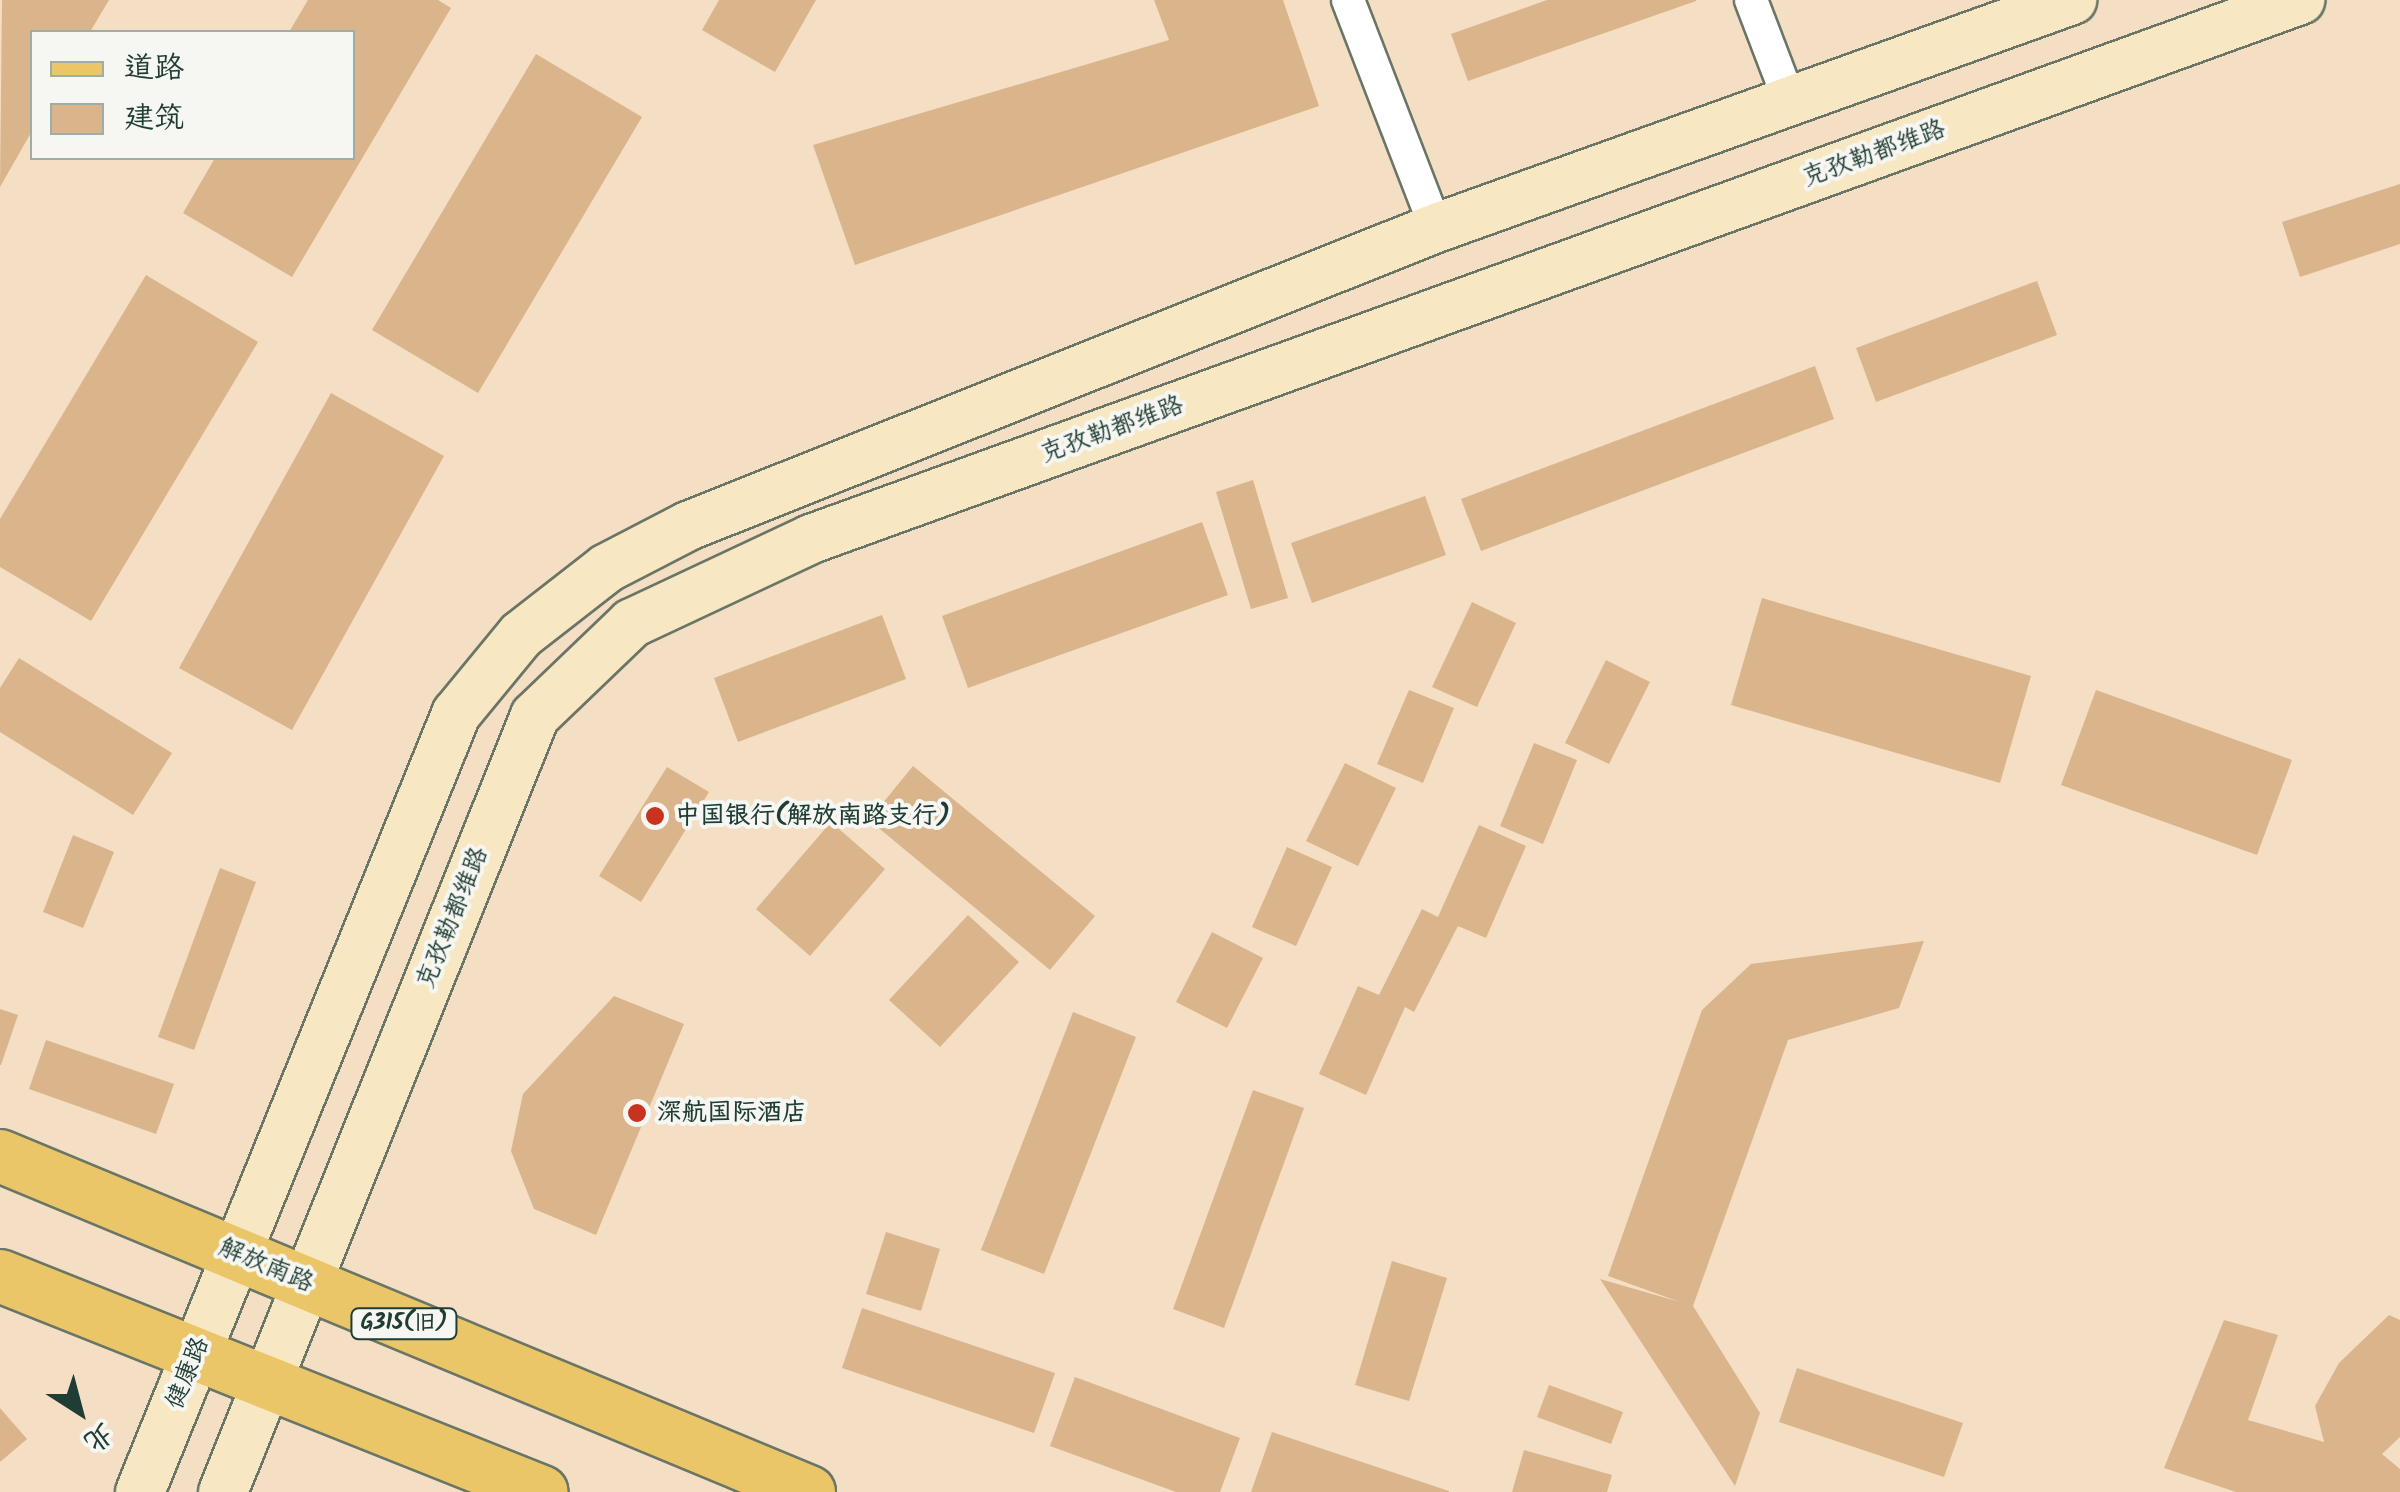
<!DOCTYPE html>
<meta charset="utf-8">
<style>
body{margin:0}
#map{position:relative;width:2400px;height:1492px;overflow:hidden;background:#f4dec4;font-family:Kalam,"LXGW WenKai TC",sans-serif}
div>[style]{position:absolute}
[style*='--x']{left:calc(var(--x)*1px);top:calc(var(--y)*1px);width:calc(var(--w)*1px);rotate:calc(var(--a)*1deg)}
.building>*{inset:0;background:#dab58b}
.roads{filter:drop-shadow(2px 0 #6a7566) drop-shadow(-2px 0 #6a7566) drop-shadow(0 2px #6a7566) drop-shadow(0 -2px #6a7566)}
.street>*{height:32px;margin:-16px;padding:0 16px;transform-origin:16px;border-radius:16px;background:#fff}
.secondary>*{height:48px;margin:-24px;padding:0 24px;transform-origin:24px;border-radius:24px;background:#f7e8c3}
.primary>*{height:52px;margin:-26px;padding:0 26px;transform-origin:26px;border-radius:26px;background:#ebc669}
.dots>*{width:28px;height:28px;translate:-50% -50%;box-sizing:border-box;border:5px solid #f6f6f2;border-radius:50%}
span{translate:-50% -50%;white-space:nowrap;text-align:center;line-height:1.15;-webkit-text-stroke:8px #f6f6f2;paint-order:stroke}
.shield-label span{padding:2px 8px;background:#f6f6f2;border:2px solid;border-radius:8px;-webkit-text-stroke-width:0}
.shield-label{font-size:22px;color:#1f3d34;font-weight:700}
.street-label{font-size:25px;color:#1f3d34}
.poi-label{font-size:25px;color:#1f3d34;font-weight:700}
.left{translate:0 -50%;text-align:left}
.legend{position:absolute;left:30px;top:30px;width:325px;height:130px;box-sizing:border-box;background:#f6f6f2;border:2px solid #a0aca6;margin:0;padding:12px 18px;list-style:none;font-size:30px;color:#1f3d34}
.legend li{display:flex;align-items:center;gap:20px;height:50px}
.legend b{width:50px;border:2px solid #a0aca6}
.north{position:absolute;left:30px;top:1362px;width:100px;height:100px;-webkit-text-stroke:8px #f6f6f2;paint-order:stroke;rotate:144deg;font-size:28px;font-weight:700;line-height:40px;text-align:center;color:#1f3d34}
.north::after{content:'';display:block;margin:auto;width:35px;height:45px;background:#1f3d34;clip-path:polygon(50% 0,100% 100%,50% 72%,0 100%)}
</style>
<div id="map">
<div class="building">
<div style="clip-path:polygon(2px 0,109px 0,90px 32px,32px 32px,32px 131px,0 187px)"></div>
<div style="clip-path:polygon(308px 0,438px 0,451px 8px,292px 277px,183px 213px,215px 158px,352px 158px,352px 32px,289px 32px)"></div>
<div style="clip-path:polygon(719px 0,816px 0,775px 72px,702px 30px)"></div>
<div style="clip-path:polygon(1154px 0,1283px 0,1319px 106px,855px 265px,813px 145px,1169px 40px)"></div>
<div style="clip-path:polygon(1547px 0,1696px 0,1696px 1px,1468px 81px,1451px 34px)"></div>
<div style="clip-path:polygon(536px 54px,642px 117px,478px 393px,372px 330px)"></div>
<div style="clip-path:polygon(2400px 184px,2400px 244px,2300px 277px,2282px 222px)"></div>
<div style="clip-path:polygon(146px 275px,258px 342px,91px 621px,0 567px,0 519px)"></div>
<div style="clip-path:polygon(2037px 281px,2057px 335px,1876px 402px,1856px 348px)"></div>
<div style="clip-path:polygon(1815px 366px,1834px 419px,1481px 551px,1461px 499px)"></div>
<div style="clip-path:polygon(331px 393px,444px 456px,292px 730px,179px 668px)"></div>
<div style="clip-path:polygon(1253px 480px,1288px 598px,1251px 609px,1216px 492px)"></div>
<div style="clip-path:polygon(1425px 496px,1446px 555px,1312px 603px,1291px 543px)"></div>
<div style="clip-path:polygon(1202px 522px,1228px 595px,968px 688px,942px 616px)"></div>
<div style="clip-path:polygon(1762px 598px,2031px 676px,2000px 783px,1731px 705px)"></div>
<div style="clip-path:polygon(1472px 602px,1516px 623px,1477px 707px,1432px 687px)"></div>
<div style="clip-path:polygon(882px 615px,906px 679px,738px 742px,714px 678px)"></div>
<div style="clip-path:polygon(19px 658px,172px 753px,133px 815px,0 732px,0 688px)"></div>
<div style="clip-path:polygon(1606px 660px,1650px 682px,1609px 764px,1565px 743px)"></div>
<div style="clip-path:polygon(1409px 690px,1454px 708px,1423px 783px,1377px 764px)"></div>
<div style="clip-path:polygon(2096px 690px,2292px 760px,2257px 855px,2061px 785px)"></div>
<div style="clip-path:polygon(1534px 743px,1577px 760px,1543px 844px,1500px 826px)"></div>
<div style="clip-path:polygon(1345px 763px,1396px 788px,1358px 866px,1306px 841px)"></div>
<div style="clip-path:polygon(913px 766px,1095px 916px,1050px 970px,869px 820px)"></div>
<div style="clip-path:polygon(667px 767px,709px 792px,641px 902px,599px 876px)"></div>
<div style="clip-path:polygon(831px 822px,885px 869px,810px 956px,756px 909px)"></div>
<div style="clip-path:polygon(1479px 825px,1526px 846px,1486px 938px,1458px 926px,1414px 1012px,1405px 1007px,1366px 1095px,1319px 1074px,1358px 986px,1379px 995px,1422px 909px,1438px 917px)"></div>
<div style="clip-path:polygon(73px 835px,114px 852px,83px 928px,43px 912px)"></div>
<div style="clip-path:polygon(1287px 847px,1332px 867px,1296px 946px,1252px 927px)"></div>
<div style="clip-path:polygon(220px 868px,256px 882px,194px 1050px,158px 1037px)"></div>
<div style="clip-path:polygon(968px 915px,1019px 962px,940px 1047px,889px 1000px)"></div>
<div style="clip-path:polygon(1212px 932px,1263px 958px,1227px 1028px,1176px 1002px)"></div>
<div style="clip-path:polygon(1924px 941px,1899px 1008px,1788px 1040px,1693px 1306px,1760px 1413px,1735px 1486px,1600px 1279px,1680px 1302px,1608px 1276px,1702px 1010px,1751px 964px)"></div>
<div style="clip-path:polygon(614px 996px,684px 1024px,596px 1235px,534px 1209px,511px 1151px,523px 1094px)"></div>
<div style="clip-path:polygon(0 1009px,18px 1015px,1px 1065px,0 1065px)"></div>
<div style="clip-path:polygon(1073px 1012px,1136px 1037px,1044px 1274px,981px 1250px)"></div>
<div style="clip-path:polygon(46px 1040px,174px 1084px,156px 1134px,29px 1089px)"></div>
<div style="clip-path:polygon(1253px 1090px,1304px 1108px,1224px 1328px,1173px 1309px)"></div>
<div style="clip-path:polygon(886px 1232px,940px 1249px,921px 1311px,866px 1294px)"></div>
<div style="clip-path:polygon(1392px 1261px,1447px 1278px,1409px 1401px,1355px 1385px)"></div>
<div style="clip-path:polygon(862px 1308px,1055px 1373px,1034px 1433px,842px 1368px)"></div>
<div style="clip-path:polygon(2389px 1315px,2400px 1320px,2400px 1437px,2382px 1454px,2400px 1469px,2400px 1492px,2236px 1492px,2164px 1468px,2224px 1320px,2278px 1335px,2248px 1420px,2324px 1442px,2315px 1406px,2339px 1363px)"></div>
<div style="clip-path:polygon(1797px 1368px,1963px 1423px,1944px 1477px,1779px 1422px)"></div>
<div style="clip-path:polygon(1075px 1377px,1240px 1438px,1220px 1492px,1176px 1492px,1050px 1446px)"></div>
<div style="clip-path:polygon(1549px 1385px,1623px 1412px,1611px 1444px,1537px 1417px)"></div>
<div style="clip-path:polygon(0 1408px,27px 1439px,0 1462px)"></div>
<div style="clip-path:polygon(1272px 1432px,1449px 1491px,1449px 1492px,1251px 1492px)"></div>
<div style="clip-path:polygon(1524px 1450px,1612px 1475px,1607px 1492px,1512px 1492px)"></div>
</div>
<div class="roads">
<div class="street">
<div style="--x:1348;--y:0;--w:244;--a:68.9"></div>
<div style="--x:1751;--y:0;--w:109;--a:69.1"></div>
</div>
<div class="secondary">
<div style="--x:140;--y:1492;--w:840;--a:-67.89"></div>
<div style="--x:456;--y:714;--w:102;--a:-50.6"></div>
<div style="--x:521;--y:635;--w:109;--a:-37.9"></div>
<div style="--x:607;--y:568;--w:91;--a:-27.4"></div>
<div style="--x:688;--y:526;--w:805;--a:-21.72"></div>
<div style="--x:1436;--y:228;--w:676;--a:-19.72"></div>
<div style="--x:223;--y:1492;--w:836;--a:-68.1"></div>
<div style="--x:535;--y:716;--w:134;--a:-43.8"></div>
<div style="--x:632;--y:623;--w:198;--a:-25.1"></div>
<div style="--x:811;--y:539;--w:1584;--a:-19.9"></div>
</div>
<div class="primary">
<div style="--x:0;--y:1156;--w:876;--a:22.55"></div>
<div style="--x:0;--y:1276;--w:583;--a:21.73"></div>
</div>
</div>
<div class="dots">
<div style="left:655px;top:816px;background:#c8321e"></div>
<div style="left:637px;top:1113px;background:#c8321e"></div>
</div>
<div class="shield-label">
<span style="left:404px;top:1324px">G315(旧)</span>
</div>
<div class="street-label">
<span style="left:1874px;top:154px;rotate:-20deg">克孜勒都维路</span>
<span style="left:1112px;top:430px;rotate:-20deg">克孜勒都维路</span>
<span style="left:453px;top:918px;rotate:-68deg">克孜勒都维路</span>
<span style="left:266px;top:1266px;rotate:23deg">解放南路</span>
<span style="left:188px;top:1373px;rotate:-68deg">健康路</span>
</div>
<div class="poi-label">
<span class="left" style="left:675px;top:816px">中国银行(解放南路支行)</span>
<span class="left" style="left:657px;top:1113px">深航国际酒店</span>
</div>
<ul class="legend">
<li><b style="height:12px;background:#ebc669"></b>道路</li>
<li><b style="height:28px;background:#dab58b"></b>建筑</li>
</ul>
<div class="north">北</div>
</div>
